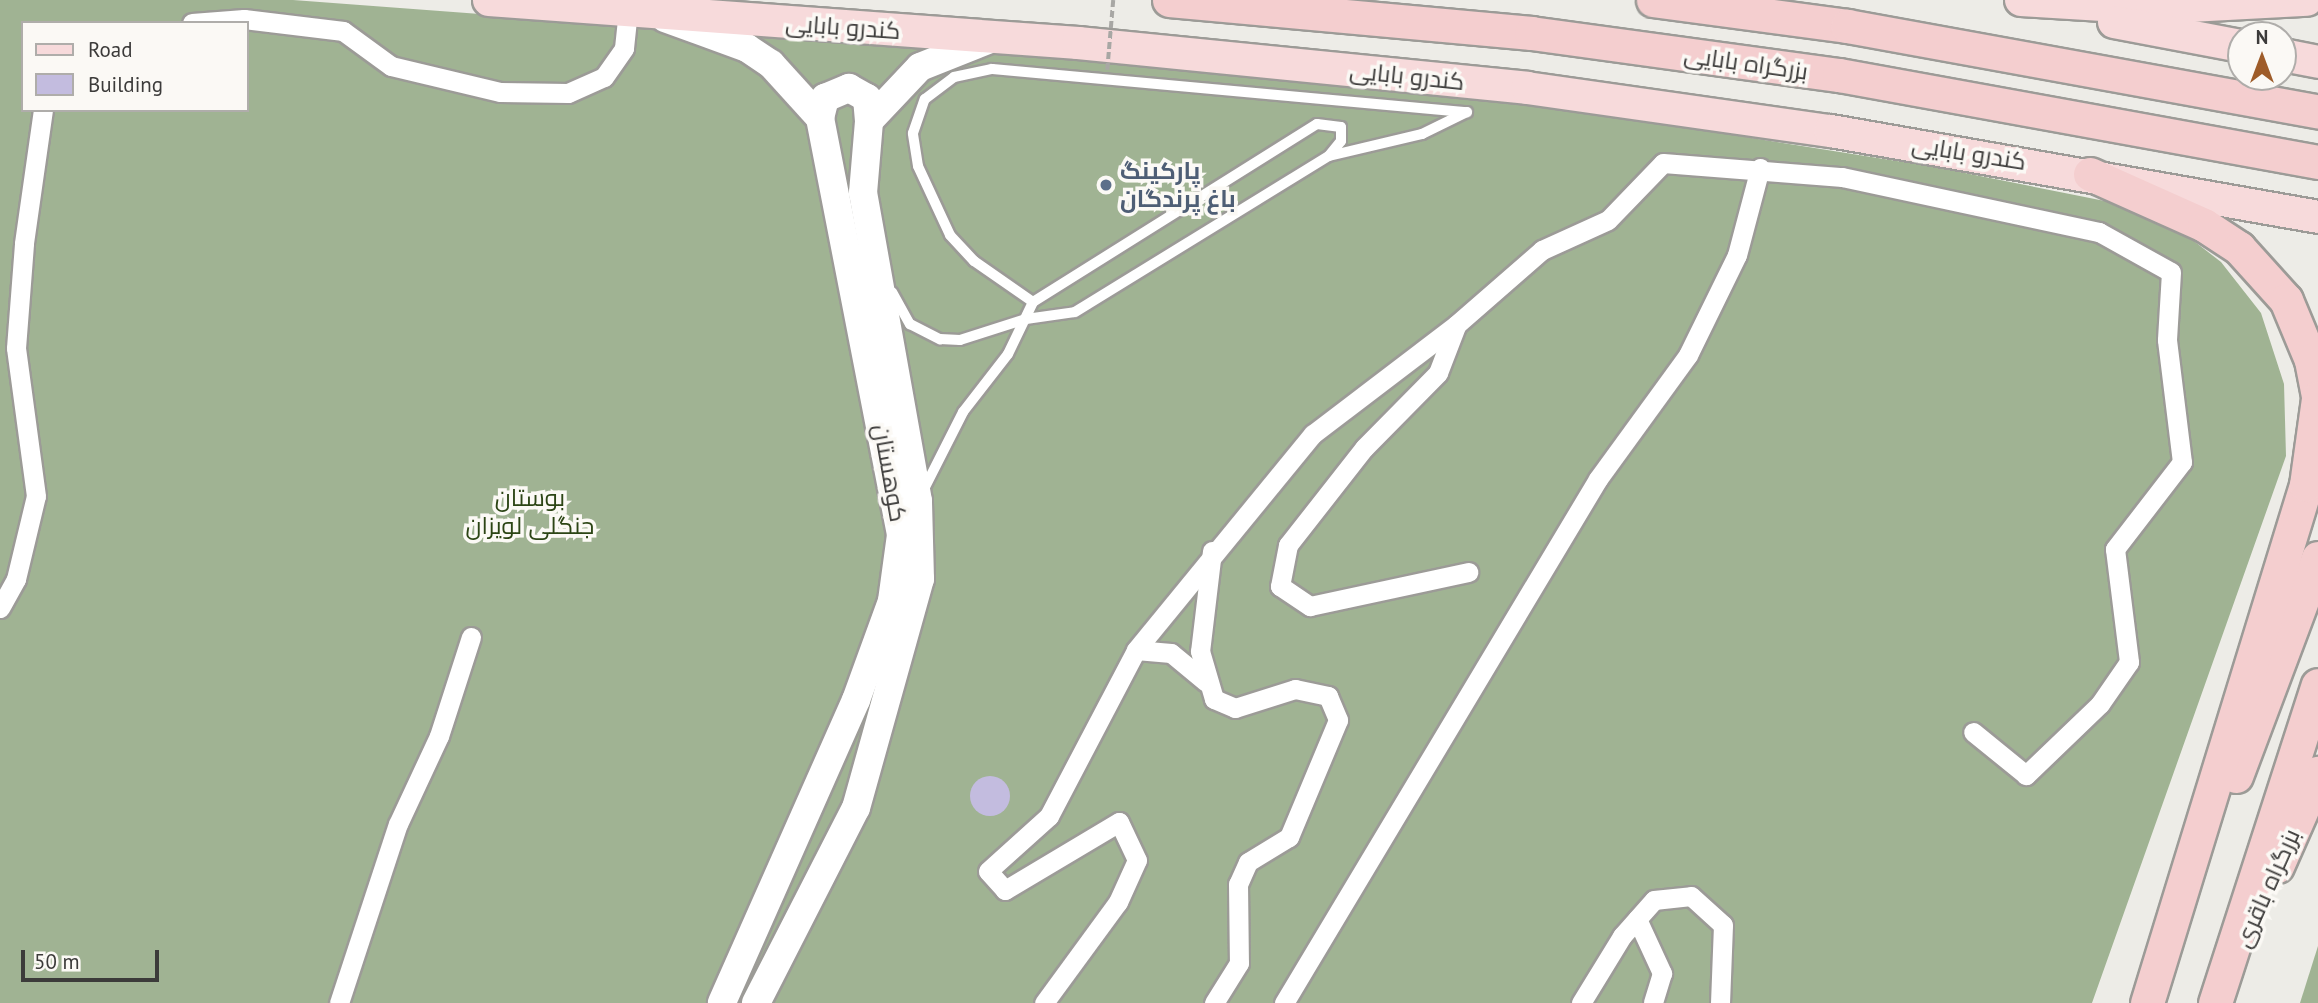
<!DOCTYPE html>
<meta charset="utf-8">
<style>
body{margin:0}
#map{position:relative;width:2318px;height:1003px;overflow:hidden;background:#edece7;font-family:"PT Sans",Cairo,sans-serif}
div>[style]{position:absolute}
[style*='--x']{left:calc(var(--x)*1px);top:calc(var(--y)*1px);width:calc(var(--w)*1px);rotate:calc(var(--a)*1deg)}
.forest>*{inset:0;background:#a0b393}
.building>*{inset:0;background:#c3bcdf}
.round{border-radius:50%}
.roads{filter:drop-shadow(2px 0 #9c9b97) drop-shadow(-2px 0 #9c9b97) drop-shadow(0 2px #9c9b97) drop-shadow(0 -2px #9c9b97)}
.service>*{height:10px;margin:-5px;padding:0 5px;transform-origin:5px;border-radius:5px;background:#fff}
.minor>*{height:19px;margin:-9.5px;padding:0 9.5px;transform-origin:9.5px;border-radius:9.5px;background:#fff}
.secondary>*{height:28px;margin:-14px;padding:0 14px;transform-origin:14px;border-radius:14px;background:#fff}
.primary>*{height:32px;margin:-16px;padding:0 16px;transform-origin:16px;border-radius:16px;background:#f7dadb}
.trunk>*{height:33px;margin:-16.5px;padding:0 16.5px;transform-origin:16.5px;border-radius:16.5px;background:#f4cecf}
.path-bridge>*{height:3.5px;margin-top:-1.75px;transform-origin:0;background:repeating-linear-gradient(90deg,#a8a7a4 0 7px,transparent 0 10.5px)}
.dots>*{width:19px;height:19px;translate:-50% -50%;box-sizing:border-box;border:4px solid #fbf9f5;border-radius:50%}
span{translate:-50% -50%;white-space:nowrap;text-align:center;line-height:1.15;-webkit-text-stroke:7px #fbf9f5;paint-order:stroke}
.street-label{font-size:24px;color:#3c3b3a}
.service-label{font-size:24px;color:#4e5e75;font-weight:700}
.left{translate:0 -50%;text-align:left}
.park-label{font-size:24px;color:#2c4515}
.legend{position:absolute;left:21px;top:21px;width:228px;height:91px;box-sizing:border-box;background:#fbf9f5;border:2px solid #afadaa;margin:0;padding:9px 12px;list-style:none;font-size:21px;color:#3c3b3a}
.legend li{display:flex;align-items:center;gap:14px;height:35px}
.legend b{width:35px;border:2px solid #afadaa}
.north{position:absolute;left:2227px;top:21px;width:70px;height:70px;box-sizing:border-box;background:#fbf9f5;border:2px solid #afadaa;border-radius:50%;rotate:0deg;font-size:19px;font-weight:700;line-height:28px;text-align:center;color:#3c3b3a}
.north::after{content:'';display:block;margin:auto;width:24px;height:32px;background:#9e5c29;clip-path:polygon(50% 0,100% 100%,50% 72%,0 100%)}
.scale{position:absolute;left:21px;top:950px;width:138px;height:32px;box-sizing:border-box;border:4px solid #3c3b3a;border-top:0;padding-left:9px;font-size:21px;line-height:24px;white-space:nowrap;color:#3c3b3a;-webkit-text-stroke:5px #fbf9f5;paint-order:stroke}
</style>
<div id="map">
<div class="forest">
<div style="clip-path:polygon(evenodd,0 0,293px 0,989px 52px,1524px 102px,1935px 167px,2155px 211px,2221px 262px,2261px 313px,2284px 384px,2286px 456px,2092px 1003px,0 1003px,0 0,23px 23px,247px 23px,247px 110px,23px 110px,23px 23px)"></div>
<div style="clip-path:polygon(2318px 946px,2318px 1003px,2300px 1003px)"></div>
</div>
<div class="building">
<div class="round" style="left:970px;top:776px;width:40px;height:40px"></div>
</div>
<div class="roads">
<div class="service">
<div style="--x:892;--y:292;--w:37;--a:61"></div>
<div style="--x:910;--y:324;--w:34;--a:27"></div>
<div style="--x:940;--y:339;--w:20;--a:3"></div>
<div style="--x:960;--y:340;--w:69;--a:-17.7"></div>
<div style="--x:1026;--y:319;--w:49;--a:-8.1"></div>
<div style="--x:1075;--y:312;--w:298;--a:-31.6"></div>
<div style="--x:1329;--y:156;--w:96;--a:-13.3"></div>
<div style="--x:1422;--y:134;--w:50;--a:-26.1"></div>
<div style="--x:1033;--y:302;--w:72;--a:-145.2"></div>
<div style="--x:974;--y:261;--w:35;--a:-133"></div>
<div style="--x:950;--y:235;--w:76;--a:-114.9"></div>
<div style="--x:918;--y:166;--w:33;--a:-99"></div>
<div style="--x:913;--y:133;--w:36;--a:-71"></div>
<div style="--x:925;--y:99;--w:36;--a:-37"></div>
<div style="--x:954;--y:77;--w:39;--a:-12"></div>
<div style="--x:992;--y:69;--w:477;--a:5.2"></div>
<div style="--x:923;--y:491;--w:89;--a:-63.1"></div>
<div style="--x:963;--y:412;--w:73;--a:-52.2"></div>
<div style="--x:1008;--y:354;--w:58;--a:-64.3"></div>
<div style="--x:1033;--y:302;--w:335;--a:-32.1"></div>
<div style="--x:1317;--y:124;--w:24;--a:7"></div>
<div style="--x:1341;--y:127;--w:14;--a:90"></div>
<div style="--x:1341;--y:141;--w:19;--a:129"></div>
</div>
<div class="minor">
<div style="--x:192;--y:23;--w:52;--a:-4.4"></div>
<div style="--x:244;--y:19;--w:100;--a:6.9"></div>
<div style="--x:343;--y:31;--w:59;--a:36.1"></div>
<div style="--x:391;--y:66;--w:112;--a:13.4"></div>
<div style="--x:500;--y:92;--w:68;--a:0.8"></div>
<div style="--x:568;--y:93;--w:39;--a:-24"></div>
<div style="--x:604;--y:77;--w:35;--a:-55"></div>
<div style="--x:624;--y:48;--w:37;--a:-84"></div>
<div style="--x:1456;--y:326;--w:50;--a:111"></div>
<div style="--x:1438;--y:373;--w:105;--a:134.6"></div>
<div style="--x:1364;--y:448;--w:123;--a:128.1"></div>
<div style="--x:1288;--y:545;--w:42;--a:101"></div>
<div style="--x:1280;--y:586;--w:36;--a:34"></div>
<div style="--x:1310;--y:606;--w:162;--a:-12.1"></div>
<div style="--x:1212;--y:551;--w:101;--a:96.8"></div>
<div style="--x:1200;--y:651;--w:50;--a:73.7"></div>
<div style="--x:1214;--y:699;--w:23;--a:23"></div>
<div style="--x:1235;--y:708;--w:63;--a:-17.6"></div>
<div style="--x:1295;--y:689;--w:34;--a:12"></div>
<div style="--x:1328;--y:696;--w:26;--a:67"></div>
<div style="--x:1338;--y:720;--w:127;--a:112.7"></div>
<div style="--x:1289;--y:837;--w:48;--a:148.6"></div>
<div style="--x:1248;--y:862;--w:24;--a:114"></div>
<div style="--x:1238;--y:884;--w:79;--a:89.3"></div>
<div style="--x:1239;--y:963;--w:47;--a:122"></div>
<div style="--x:0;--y:608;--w:33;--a:-61"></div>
<div style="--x:16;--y:579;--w:85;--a:-76.5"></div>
<div style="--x:36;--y:496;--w:149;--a:-97.7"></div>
<div style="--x:16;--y:348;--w:105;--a:-85.6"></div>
<div style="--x:24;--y:243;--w:134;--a:-81.9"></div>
<div style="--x:1136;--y:650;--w:35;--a:5"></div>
<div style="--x:1171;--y:653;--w:45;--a:39.6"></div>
<div style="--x:1637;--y:919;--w:60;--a:65.2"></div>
<div style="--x:1662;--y:973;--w:31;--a:107"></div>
<div style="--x:339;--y:1003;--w:188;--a:-71.8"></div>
<div style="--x:398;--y:824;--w:97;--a:-65"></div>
<div style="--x:439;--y:736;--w:104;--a:-72.1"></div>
<div style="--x:1044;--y:1003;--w:125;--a:-53.8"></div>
<div style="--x:1118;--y:902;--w:46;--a:-65.7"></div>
<div style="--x:1137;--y:860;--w:42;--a:-115.3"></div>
<div style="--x:1119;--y:822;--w:133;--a:149.2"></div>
<div style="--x:1005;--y:890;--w:25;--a:-132"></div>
<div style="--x:988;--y:871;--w:82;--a:-42"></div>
<div style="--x:1049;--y:816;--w:187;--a:-62.3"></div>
<div style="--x:1136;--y:650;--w:279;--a:-50.7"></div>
<div style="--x:1313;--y:434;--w:180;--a:-37.3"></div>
<div style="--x:1456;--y:325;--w:114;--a:-41.1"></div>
<div style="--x:1542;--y:250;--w:72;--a:-24.4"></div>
<div style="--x:1608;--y:220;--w:79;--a:-46"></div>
<div style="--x:1663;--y:163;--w:180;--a:4.5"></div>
<div style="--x:1842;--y:177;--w:263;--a:12.1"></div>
<div style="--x:2099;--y:232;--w:82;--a:29.1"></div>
<div style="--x:2171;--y:272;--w:68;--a:93.4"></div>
<div style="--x:2167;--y:340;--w:123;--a:83"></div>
<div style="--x:2182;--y:462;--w:110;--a:127.6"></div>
<div style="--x:2115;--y:549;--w:114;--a:82.9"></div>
<div style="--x:2129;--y:662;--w:51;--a:124.6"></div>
<div style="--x:2100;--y:704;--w:103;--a:136.2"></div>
<div style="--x:2026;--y:775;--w:68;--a:-140.9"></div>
<div style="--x:1284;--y:1003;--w:611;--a:-59.07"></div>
<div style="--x:1598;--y:479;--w:153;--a:-54"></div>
<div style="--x:1688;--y:355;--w:111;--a:-63.9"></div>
<div style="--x:1737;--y:255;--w:90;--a:-75.2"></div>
<div style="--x:1581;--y:1003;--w:79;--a:-58.5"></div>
<div style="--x:1622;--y:936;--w:48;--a:-48.4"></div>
<div style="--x:1654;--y:900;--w:37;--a:-6"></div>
<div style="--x:1691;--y:896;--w:43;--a:42.2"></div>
<div style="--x:1723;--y:925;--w:78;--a:92.2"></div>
</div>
<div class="secondary">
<div style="--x:665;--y:18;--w:87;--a:20.1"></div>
<div style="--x:747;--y:48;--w:29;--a:34"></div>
<div style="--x:771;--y:64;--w:73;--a:47.8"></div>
<div style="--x:820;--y:118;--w:425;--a:79"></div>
<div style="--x:901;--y:535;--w:67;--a:97.8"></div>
<div style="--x:892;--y:601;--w:105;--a:110"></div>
<div style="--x:856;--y:700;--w:331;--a:113.9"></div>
<div style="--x:820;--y:118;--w:21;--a:-76"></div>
<div style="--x:825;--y:98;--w:26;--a:-23"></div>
<div style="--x:849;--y:88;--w:21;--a:29"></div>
<div style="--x:867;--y:98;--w:23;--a:85"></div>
<div style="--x:756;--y:1003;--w:219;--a:-62.9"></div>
<div style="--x:856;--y:808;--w:238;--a:-74.4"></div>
<div style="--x:920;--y:579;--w:78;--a:-91.5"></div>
<div style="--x:918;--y:501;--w:313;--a:-100.1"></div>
<div style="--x:863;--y:193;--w:72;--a:-85.2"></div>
<div style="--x:869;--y:121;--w:74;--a:-46.6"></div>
<div style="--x:920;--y:67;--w:75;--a:-21.8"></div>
</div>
<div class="primary">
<div style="--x:489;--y:0;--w:591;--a:4.18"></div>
<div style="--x:1078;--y:43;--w:451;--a:5.7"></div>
<div style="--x:1527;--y:88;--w:307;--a:8.1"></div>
<div style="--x:1831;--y:131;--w:495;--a:10"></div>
<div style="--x:2021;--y:0;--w:131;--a:3.5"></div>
<div style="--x:2152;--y:8;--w:155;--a:-3"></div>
<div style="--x:2114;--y:22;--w:129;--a:10.7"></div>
<div style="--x:2283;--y:55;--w:36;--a:11"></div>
</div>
<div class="trunk">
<div style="--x:1169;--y:0;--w:364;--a:5.2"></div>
<div style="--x:1531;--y:33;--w:311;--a:7.8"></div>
<div style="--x:1839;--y:75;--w:487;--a:10.3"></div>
<div style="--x:1653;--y:0;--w:196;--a:7.6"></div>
<div style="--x:1847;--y:26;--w:479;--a:10.3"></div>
<div style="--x:2090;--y:174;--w:125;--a:24.1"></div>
<div style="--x:2204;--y:225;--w:42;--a:33.3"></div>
<div style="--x:2239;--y:248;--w:70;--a:47.9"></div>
<div style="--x:2286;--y:300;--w:65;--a:67.4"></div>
<div style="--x:2311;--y:360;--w:36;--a:79"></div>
<div style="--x:2236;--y:776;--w:233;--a:-69.4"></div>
<div style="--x:2277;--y:866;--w:102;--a:-66.2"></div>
<div style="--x:2147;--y:1003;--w:542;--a:-72.94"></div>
<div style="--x:2306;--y:485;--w:88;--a:-82.1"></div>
<div style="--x:2215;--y:1003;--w:334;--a:-72.1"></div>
</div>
</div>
<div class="path-bridge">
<div style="--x:1107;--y:70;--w:70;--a:-85.1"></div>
</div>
<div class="dots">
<div style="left:1106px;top:185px;background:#5c6f8a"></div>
</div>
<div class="street-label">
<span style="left:843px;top:27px;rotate:4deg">کندرو بابایی</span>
<span style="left:1746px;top:63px;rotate:8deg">بزرگراه بابایی</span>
<span style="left:1407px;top:76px;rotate:6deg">کندرو بابایی</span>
<span style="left:1969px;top:153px;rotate:9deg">کندرو بابایی</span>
<span style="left:890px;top:473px;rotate:80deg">کوهستان</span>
<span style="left:2267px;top:888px;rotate:-66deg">بزرگراه باقری</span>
</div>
<div class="service-label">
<span class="left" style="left:1120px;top:185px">پارکینگ<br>باغ پرندگان</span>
</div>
<div class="park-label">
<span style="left:530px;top:512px">بوستان<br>جنگلی لویزان</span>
</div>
<ul class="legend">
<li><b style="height:9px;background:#f7dadb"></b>Road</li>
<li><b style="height:19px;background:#c3bcdf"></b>Building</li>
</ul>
<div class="north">N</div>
<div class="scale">50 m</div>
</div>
